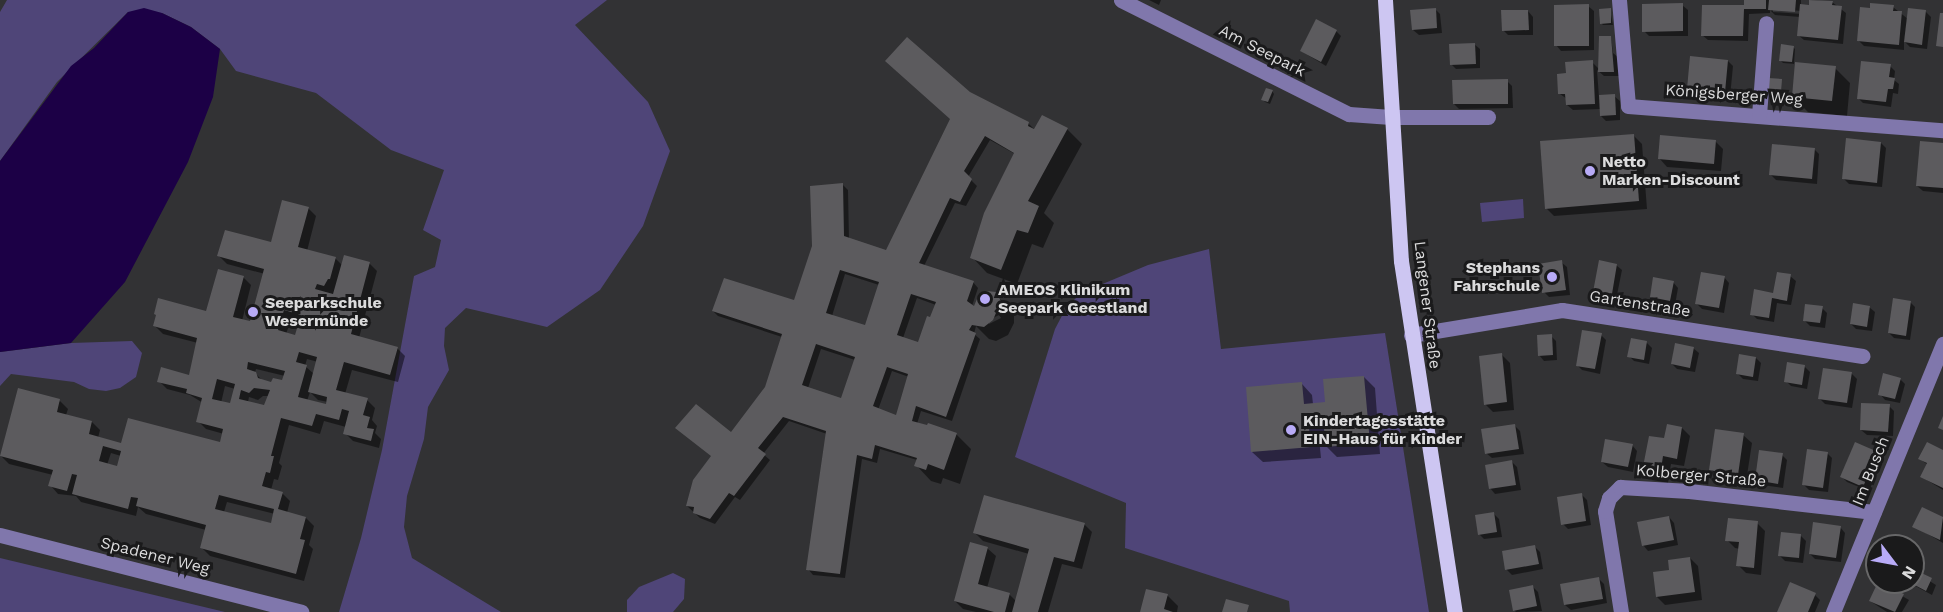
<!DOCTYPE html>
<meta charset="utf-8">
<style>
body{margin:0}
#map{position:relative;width:1943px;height:612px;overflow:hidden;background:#323234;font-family:"Work Sans",sans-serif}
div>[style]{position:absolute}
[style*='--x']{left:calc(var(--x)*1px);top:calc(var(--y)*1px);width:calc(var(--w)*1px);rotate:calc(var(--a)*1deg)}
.green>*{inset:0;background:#4f4578}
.water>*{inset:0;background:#1c0046}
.shadow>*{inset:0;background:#0007}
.building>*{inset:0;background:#5c5b5e}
.minor>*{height:15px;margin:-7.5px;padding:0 7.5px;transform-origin:7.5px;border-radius:7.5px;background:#8077ac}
.major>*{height:15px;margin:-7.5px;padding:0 7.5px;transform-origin:7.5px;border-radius:7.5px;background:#cdc6f2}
.dots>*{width:16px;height:16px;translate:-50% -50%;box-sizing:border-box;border:3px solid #1a1a1b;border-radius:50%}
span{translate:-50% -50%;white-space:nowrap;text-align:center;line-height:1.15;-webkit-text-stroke:6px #1a1a1b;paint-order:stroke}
.street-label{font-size:16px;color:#dbdbdc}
.poi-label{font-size:16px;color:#dbdbdc;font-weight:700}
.left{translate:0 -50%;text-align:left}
.right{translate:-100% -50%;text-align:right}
.north{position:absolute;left:1865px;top:534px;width:60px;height:60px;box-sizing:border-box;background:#1a1a1b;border:2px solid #676768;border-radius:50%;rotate:122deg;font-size:16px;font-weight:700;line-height:24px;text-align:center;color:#dbdbdc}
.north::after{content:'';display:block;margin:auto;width:21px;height:27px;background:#b8abf7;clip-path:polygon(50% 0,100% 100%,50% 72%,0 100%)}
</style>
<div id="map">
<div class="green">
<i style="clip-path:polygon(7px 0,607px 0,575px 25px,648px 102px,670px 151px,643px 226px,600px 290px,547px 327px,466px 308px,445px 328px,444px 346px,449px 370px,428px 407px,424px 439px,407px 496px,404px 527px,412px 558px,501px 612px,339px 612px,361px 538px,382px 450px,414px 276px,435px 267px,441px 240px,423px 230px,444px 170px,391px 150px,316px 93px,236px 71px,220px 49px,191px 27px,162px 13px,128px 12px,57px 82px,0 161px,0 12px)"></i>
<i style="clip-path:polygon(1523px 199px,1524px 218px,1482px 222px,1480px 203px)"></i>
<i style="clip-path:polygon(1209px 249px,1221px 349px,1385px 333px,1429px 612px,1290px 612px,1289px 601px,1125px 548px,1126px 503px,1015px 457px,1055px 329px,1066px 308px,1081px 293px,1148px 265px)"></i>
<i style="clip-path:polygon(132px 341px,142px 353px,136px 377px,120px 388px,106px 391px,89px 389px,74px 382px,11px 374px,0 386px,0 352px,71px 343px)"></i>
<i style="clip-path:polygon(0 558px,225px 612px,0 612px)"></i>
<i style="clip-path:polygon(673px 573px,685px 579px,684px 599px,673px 612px,627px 612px,627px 600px,639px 587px)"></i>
</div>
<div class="water">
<i style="clip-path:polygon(144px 8px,162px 13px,191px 27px,220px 49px,213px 97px,188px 162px,125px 282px,71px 343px,0 352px,0 161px,71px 66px,94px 48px,128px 12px)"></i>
</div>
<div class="shadow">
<i style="clip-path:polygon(1149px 0,1161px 0,1159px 5px)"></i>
<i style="clip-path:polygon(evenodd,1745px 0,1801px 0,1801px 5px,1810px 6px,1810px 0,1832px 2px,1846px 13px,1843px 44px,1804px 40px,1798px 35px,1800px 17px,1775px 15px,1770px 10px,1770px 13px,1749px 14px,1748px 41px,1708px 40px,1702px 35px,1746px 7px,1745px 0,1773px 9px,1802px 11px,1802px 14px,1773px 12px,1773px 9px)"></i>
<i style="clip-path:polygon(1682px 5px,1688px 10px,1688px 36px,1649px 36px,1644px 31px)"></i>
<i style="clip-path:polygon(1588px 6px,1594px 11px,1594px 50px,1561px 51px,1556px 45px)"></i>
<i style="clip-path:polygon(1893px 7px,1908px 19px,1926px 12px,1931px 17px,1927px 49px,1910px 47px,1904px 41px,1904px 50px,1864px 46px,1858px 40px)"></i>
<i style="clip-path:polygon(1435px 9px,1440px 14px,1442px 33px,1419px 35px,1413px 30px)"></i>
<i style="clip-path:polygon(1610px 10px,1613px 25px,1603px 25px,1601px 23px)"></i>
<i style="clip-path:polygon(1528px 11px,1533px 17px,1533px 35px,1508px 35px,1503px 30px)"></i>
<i style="clip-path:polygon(1336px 31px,1341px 36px,1326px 66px,1301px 51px)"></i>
<i style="clip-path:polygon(1611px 37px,1613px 53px,1619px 58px,1619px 76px,1604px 76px,1597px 70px,1599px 97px,1614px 96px,1620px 101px,1620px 120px,1606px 121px,1601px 116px,1601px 109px,1573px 110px,1567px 105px,1567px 99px,1560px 94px,1567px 75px,1592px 62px,1599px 69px)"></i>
<i style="clip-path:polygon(1474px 44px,1480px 49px,1480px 68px,1456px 69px,1451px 64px)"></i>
<i style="clip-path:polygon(1793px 47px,1795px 49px,1794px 64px,1835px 68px,1850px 83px,1847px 116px,1808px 112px,1793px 97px,1796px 64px,1783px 63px,1781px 61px)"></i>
<i style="clip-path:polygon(1728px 61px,1733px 66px,1730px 97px,1693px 93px,1688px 88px)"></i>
<i style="clip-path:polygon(1890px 66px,1895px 71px,1894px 80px,1899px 84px,1898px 94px,1893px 93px,1891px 107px,1863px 103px,1858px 98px)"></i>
<i style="clip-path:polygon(1781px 80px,1782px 97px,1771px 96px,1769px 94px)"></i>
<i style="clip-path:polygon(1507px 81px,1512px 86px,1513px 108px,1459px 109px,1454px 104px)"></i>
<i style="clip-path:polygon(1272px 91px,1274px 94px,1270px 104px,1265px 102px,1263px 99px)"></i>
<i style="clip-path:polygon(evenodd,969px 93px,1028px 123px,1035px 130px,1067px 129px,1082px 144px,1044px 213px,1054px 223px,1043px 248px,1032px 244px,1017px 284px,987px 273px,972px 257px,1015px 154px,990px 140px,968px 177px,977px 186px,966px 206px,955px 203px,924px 266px,973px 282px,978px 288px,972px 306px,975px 309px,998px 297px,1014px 312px,1014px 323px,1008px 335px,996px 341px,989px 339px,976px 326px,974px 334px,980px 339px,952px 421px,921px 411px,917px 424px,956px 434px,971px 449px,960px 484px,943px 478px,941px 484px,931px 481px,916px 465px,917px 460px,880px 449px,877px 463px,862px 459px,845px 578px,813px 575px,808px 569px,827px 434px,789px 421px,763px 454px,770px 460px,740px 500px,735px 497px,715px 524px,700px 518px,687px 506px,732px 434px,766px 388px,782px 337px,718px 316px,713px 311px,795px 302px,843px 185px,848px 190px,849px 239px,887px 251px,969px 93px,845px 274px,879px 285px,866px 327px,832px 316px,845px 274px,969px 93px,917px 298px,936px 305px,919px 344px,903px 338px,917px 298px,969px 93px,999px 315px,1001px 318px,989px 324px,989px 320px,999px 315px,969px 93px,821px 349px,855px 360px,842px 400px,808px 388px,821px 349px,969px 93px,892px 371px,909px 377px,897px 417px,878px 410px,892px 371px)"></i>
<i style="clip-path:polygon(1634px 136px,1642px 144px,1647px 209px,1554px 216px,1546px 208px)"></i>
<i style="clip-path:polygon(1715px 141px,1723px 149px,1721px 171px,1667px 167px,1659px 158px)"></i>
<i style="clip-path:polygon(1881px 143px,1886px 148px,1882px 187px,1849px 184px,1844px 179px)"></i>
<i style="clip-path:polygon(1943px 145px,1943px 193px,1923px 191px,1917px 186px)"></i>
<i style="clip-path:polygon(1814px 149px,1819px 154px,1817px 184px,1776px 180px,1771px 175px)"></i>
<i style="clip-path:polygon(evenodd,308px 208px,316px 216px,307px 251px,335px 258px,343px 266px,369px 263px,377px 271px,359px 338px,397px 348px,405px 356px,398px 382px,352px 370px,345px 394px,367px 400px,375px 408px,372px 420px,377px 426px,375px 433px,381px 439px,379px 448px,353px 441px,345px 433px,346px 427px,324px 421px,320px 434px,289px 425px,279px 463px,282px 466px,278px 480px,274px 479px,271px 490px,282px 493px,290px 501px,287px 513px,306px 518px,314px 526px,309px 545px,313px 549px,304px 581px,210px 556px,202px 548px,206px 530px,146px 514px,138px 507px,136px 516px,81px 502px,76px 496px,58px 494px,50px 485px,53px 475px,9px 464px,1px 456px,60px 401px,68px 409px,66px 415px,92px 422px,100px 430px,98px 438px,122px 445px,221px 444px,224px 434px,206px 429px,198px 421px,203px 403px,190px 395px,167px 389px,159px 381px,190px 376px,198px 343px,163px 334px,155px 326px,207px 313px,243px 277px,251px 285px,242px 321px,251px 323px,265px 274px,227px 264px,219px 256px,272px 244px,308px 208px,292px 317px,302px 320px,296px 337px,286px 334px,292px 317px,308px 208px,307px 359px,318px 362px,314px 374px,305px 366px,307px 359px,308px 208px,256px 369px,285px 376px,284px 382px,272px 384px,263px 381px,255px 373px,256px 369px,308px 208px,225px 386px,235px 389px,231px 405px,221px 403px,225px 386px,308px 208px,310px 392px,318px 400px,328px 402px,327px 406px,307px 401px,310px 392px,308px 208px,263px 396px,269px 396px,265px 407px,248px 402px,249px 397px,258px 400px,263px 396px,308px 208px,111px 453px,121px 456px,118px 468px,107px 465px,111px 453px,308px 208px,227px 502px,275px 514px,272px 525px,224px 512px,227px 502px)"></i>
<i style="clip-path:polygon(1561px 262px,1567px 267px,1570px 295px,1549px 297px,1544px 292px)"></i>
<i style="clip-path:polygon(1616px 265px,1622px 270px,1615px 305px,1604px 303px,1595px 292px)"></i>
<i style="clip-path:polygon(1790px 276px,1796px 281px,1791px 305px,1777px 303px,1774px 322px,1757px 319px,1752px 314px)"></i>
<i style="clip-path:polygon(1724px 277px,1729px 283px,1724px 313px,1702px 309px,1697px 304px)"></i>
<i style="clip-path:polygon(1673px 282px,1678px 288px,1675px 305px,1657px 302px,1651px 297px)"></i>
<i style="clip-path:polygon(1910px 302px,1915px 307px,1910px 340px,1894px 338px,1889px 333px)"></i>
<i style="clip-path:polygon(1869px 307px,1875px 312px,1872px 331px,1856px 329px,1851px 324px)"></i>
<i style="clip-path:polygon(1822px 308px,1827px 313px,1825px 328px,1810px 326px,1804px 320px)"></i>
<i style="clip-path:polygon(1601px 335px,1606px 340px,1600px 374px,1582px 370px,1577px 365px)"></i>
<i style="clip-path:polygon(1551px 336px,1556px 341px,1557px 360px,1544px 361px,1539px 355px)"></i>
<i style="clip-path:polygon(1647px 343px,1652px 348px,1649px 364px,1634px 361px,1629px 356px)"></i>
<i style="clip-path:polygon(1693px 348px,1699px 353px,1695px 372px,1677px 369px,1672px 364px)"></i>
<i style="clip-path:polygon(1502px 355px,1510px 363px,1514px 410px,1493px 412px,1485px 404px)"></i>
<i style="clip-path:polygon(1756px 358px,1761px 363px,1758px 381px,1743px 379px,1737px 373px)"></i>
<i style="clip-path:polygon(1805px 367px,1810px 372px,1807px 389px,1791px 386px,1786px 381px)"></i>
<i style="clip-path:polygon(1851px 373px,1857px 379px,1852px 408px,1825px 404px,1820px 399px)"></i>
<i style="clip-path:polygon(1364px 377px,1375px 388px,1380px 454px,1337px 457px,1327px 447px,1326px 438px,1319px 438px,1321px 458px,1263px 462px,1252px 452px,1302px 384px,1312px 395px,1313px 404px,1326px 403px)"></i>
<i style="clip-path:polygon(1900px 379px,1905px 384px,1900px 403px,1885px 400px,1880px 394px)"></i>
<i style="clip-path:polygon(1889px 406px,1894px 411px,1893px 436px,1867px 435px,1861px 430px)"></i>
<i style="clip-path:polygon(1515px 426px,1520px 431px,1524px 454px,1492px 458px,1486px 453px)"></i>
<i style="clip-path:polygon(1682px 428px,1690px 436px,1684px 466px,1671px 464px,1668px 483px,1652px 480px,1644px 472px,1666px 440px)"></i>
<i style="clip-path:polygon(1743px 435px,1752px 443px,1746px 482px,1719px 478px,1711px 470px)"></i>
<i style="clip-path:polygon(1632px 445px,1637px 451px,1633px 472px,1608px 467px,1602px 462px)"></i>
<i style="clip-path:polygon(1943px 452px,1943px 490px,1922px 477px,1928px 465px,1920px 459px)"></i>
<i style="clip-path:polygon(1827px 453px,1832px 458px,1828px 492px,1809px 490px,1804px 485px)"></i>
<i style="clip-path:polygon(1878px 453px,1883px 458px,1869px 491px,1847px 482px,1842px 477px)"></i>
<i style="clip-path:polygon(1782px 455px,1787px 460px,1783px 488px,1762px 485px,1756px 480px)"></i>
<i style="clip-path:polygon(1512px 462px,1517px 467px,1521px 490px,1495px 494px,1490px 488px)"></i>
<i style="clip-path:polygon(1581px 494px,1587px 500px,1591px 525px,1568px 529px,1563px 524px)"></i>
<i style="clip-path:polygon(1922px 509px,1943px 519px,1943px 543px,1914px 526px)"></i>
<i style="clip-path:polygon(1494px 514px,1499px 519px,1502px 537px,1484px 539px,1479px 534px)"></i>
<i style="clip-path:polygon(1669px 517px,1674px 523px,1678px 545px,1648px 551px,1643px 545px)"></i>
<i style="clip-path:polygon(1757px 523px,1765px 531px,1761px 575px,1746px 573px,1738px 565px,1740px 549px,1735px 548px,1727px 540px)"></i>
<i style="clip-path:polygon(1084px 524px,1092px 532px,1082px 569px,1062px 564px,1048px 612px,976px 612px,963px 609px,955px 601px,987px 548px,996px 556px,987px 588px,1009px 594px,1016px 601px,1029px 554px,983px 541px,975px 533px)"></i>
<i style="clip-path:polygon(1840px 527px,1845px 533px,1841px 562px,1815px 559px,1810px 554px)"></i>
<i style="clip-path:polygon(1801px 536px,1806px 541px,1803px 563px,1785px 561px,1779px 555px)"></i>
<i style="clip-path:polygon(1535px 547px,1540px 552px,1543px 569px,1512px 575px,1507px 570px,1504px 553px)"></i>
<i style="clip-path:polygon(1913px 555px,1920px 561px,1915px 572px,1936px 585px,1932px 595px,1908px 582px,1913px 582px)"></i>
<i style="clip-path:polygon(1690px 558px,1698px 566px,1702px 600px,1665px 605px,1657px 597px,1670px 571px)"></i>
<i style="clip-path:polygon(1599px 579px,1604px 584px,1607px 603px,1571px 610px,1565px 605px)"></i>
<i style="clip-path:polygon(1880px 583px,1909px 600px,1902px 612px,1887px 612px,1870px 601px)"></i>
<i style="clip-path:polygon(1533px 587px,1538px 592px,1542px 611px,1516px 612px,1514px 610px)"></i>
<i style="clip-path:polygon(1147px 590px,1168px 596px,1178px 606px,1177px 612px,1142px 612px)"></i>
<i style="clip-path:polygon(1815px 595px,1820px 600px,1815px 612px,1779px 612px)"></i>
</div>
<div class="building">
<i style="clip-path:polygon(1744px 0,1766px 0,1766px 9px,1744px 9px,1743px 36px,1701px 36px,1702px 5px,1744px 5px)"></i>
<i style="clip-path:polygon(1769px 0,1796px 0,1795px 12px,1768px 10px)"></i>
<i style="clip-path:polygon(1809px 0,1833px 1px,1832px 5px,1842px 6px,1838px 40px,1797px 36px,1800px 4px,1809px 5px)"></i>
<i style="clip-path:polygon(1683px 3px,1683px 31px,1642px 32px,1642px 4px)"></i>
<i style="clip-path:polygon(1870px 3px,1894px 5px,1893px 11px,1902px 11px,1899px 45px,1857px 41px,1860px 7px,1870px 8px)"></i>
<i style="clip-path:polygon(1589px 4px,1589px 46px,1554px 46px,1554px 5px)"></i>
<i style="clip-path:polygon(1436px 8px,1437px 28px,1412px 30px,1410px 10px)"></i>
<i style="clip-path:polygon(1611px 8px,1611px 23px,1600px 24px,1599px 9px)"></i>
<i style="clip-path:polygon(1908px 8px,1926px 10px,1922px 45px,1904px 42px)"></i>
<i style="clip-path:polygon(1501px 10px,1528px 10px,1529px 30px,1502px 31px)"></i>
<i style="clip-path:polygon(1940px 13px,1943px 13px,1943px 47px,1936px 46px)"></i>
<i style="clip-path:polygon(1316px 19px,1337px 30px,1321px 62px,1300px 51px)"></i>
<i style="clip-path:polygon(1599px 36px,1611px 36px,1614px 72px,1598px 72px)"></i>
<i style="clip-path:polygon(evenodd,907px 37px,970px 92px,1029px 122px,1028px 126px,1034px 129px,1042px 115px,1068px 128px,1028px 201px,1039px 206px,1028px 233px,1017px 230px,1001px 270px,970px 258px,984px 213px,1014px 153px,985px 136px,964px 171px,972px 179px,960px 202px,950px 198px,919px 263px,974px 281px,967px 301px,974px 306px,977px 299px,987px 291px,996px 292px,1001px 301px,993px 320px,984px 327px,972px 325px,969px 330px,976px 333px,946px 417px,916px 406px,912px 421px,927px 425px,928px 423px,957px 433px,944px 470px,928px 464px,926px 470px,914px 466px,917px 458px,875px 445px,872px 459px,857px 455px,840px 574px,806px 570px,826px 431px,783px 417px,758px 448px,766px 454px,734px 496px,729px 493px,710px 519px,693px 513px,694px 507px,686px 506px,693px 480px,711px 456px,675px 428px,696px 404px,731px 432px,765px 387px,782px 334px,712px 311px,724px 278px,794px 300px,812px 246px,810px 186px,843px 183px,844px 236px,886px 250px,950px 119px,885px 61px,907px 37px,840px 270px,879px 282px,865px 325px,826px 313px,840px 270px,907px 37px,911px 294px,936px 302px,930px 317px,927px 316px,918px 342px,897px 335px,911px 294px,907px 37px,816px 344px,855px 357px,841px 398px,802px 385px,816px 344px,907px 37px,887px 367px,908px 374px,896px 415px,873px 406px,887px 367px)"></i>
<i style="clip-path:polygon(1475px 43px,1476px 64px,1450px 65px,1449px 44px)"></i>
<i style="clip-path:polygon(1781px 44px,1794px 46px,1792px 62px,1779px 61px)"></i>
<i style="clip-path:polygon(1690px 56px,1728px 60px,1725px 92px,1687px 89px)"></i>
<i style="clip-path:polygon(1593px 60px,1595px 104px,1566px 105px,1565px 94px,1558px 94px,1557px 74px,1566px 73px,1565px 62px)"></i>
<i style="clip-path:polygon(1861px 61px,1891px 64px,1889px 77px,1895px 78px,1893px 89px,1888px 89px,1886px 102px,1857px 99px)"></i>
<i style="clip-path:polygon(1795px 62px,1836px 66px,1832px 101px,1792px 97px)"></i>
<i style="clip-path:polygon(1768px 78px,1782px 79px,1781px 95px,1767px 94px)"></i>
<i style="clip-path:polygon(1508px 79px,1508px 104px,1453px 104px,1452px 80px)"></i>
<i style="clip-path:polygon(1266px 88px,1273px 90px,1268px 102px,1261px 100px)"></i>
<i style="clip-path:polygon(1615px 94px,1616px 115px,1600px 116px,1599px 95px)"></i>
<i style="clip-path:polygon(1634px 134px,1639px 201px,1545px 209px,1540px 141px)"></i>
<i style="clip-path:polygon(1660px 135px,1716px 140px,1714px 164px,1658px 159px)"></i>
<i style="clip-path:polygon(1846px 138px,1881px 142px,1877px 183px,1842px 179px)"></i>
<i style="clip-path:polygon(1920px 141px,1943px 143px,1943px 188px,1916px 186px)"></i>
<i style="clip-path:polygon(1772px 144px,1815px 148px,1812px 179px,1769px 175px)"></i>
<i style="clip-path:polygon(evenodd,282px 200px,309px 207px,298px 247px,336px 257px,330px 279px,328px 279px,324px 286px,317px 284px,315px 289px,333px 294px,344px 255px,370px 262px,351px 334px,398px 347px,390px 375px,344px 362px,336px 390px,368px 398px,363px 415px,370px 417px,367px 428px,374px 429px,371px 441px,343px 434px,349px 411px,342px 409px,339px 420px,316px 414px,312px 426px,281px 418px,271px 456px,274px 456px,270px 473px,266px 472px,262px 486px,283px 492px,278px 509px,306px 517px,300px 539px,305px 540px,296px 574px,200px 548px,206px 525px,136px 506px,138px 498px,131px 497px,128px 509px,72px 494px,77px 475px,72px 474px,67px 491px,48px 486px,53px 470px,0 456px,18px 388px,60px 399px,57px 412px,92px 421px,89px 434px,121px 443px,128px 418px,220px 442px,223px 429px,196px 422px,202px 398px,186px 393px,187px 389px,157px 382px,161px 367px,189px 375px,197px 338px,153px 326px,156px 315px,154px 314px,158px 298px,206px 311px,218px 269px,244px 276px,233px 317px,250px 321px,264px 269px,217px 256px,225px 230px,271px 242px,282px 200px,284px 310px,301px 315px,295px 335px,278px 330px,284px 310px,282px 200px,299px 352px,317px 357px,308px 392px,327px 397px,326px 404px,298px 397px,307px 365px,296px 362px,299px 352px,282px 200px,248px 362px,285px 371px,282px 380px,273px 378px,271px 382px,258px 378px,256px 372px,247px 369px,248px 362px,282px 200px,217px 379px,235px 384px,230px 403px,212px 399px,217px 379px,282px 200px,254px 388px,270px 390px,264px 405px,239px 399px,241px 390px,249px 393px,254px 388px,282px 200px,103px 446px,121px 451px,117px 466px,99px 461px,103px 446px,282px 200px,219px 495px,274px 509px,271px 523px,215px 509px,219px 495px)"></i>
<i style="clip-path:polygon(1562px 260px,1566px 290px,1542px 293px,1538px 264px)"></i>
<i style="clip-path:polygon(1599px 260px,1617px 264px,1611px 300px,1597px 298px,1598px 293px,1593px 292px)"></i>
<i style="clip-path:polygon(1701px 272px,1725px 276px,1719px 308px,1695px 304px)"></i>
<i style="clip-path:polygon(1777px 272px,1791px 274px,1787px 301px,1772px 298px,1769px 318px,1750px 315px,1754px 289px,1773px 293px)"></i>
<i style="clip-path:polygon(1653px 277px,1674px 281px,1670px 301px,1650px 297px)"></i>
<i style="clip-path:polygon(1893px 298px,1911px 301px,1906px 336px,1888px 333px)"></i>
<i style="clip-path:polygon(1853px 303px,1870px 306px,1867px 327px,1850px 324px)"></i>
<i style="clip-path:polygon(1805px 304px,1823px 306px,1820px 323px,1803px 321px)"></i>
<i style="clip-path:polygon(1582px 330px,1602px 333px,1595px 369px,1576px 366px)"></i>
<i style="clip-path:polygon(1552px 334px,1553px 355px,1538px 356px,1537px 335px)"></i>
<i style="clip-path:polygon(1631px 338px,1647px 341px,1644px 360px,1627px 357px)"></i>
<i style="clip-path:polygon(1675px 343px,1694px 347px,1690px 368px,1671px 364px)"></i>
<i style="clip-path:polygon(1502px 353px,1507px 402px,1484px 405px,1479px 356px)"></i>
<i style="clip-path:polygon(1739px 354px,1756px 357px,1753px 377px,1736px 374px)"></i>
<i style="clip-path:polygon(1787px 362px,1805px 365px,1802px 385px,1784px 382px)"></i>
<i style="clip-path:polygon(1823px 368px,1852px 372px,1847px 403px,1818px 399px)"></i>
<i style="clip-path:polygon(1883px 373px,1901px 378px,1895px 399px,1878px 395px)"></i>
<i style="clip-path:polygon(1364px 376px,1370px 443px,1325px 447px,1324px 427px,1309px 428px,1311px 447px,1251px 452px,1246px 387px,1302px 382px,1304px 404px,1325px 402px,1323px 379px)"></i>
<i style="clip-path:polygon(1861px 403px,1890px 404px,1888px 432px,1860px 430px)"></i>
<i style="clip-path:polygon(1943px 416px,1943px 430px,1938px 428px)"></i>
<i style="clip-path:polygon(1515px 424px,1519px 449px,1485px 454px,1481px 429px)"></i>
<i style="clip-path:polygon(1667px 424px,1682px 427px,1677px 459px,1663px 456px,1660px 476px,1642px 472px,1649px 436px,1664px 438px)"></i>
<i style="clip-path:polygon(1715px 429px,1744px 433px,1738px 475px,1709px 470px)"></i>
<i style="clip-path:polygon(1605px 439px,1633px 444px,1628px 467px,1601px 462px)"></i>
<i style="clip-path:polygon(1855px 442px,1878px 452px,1863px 487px,1840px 477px)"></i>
<i style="clip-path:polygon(1927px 442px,1943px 450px,1943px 488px,1920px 477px,1927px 463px,1918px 459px)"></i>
<i style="clip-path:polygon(1807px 449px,1828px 452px,1823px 488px,1802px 485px)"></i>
<i style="clip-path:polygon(1759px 450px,1783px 453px,1778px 484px,1755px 480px)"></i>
<i style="clip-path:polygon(1512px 460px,1516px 485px,1489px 489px,1485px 465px)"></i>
<i style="clip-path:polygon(1582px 493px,1586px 521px,1561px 525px,1557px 497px)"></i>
<i style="clip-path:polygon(984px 495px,1085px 523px,1074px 562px,1054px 557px,1038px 612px,1012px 612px,1029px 549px,973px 533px)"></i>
<i style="clip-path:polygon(1922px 507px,1943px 517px,1940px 540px,1912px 527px)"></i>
<i style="clip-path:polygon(1494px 512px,1497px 532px,1478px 535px,1475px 515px)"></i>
<i style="clip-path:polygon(1669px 516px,1674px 540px,1642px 546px,1637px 522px)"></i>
<i style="clip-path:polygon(1728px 518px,1758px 521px,1754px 568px,1736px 566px,1739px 542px,1725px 541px)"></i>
<i style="clip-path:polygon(1813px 522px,1841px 526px,1836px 558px,1809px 554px)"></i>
<i style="clip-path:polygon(1781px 532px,1801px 534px,1799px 558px,1778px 556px)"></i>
<i style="clip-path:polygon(970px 542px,988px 547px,978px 584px,1010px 593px,1005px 612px,994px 612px,954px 601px)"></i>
<i style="clip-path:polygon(1535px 545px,1539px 564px,1505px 570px,1502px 551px)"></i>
<i style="clip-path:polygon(1690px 557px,1695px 592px,1656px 597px,1653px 572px,1669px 570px,1668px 560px)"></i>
<i style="clip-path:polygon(1913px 569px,1932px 578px,1926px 591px,1909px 582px,1913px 582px)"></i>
<i style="clip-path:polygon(1599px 577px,1603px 599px,1564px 605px,1560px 584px)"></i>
<i style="clip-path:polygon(1790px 582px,1816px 593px,1808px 612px,1777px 612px)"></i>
<i style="clip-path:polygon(1878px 582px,1904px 594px,1895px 612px,1869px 601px)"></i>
<i style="clip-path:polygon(1533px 585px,1537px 606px,1513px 611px,1509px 590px)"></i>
<i style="clip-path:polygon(1146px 589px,1168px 594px,1164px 609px,1173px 612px,1140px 612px)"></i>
<i style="clip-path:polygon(1226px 599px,1249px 605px,1247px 612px,1222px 612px)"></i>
</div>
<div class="minor">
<i style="--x:1121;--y:0;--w:255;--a:26.6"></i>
<i style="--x:1349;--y:114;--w:42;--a:4.1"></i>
<i style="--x:1391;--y:117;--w:97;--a:0"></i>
<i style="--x:1619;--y:0;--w:106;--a:85.1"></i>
<i style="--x:1628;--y:106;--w:316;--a:4.4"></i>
<i style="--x:1759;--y:115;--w:92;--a:-85.6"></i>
<i style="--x:1411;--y:335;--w:153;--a:-9.4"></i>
<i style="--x:1562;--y:310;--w:304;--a:8.7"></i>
<i style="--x:0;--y:535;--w:311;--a:14.3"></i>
<i style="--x:1621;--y:612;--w:102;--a:-99"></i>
<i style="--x:1605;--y:511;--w:14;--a:-73"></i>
<i style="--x:1609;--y:498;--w:16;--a:-45"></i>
<i style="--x:1620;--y:487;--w:69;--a:3.3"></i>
<i style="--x:1689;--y:491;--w:186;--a:6.5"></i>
<i style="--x:1833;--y:612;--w:290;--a:-67.7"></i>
</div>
<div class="major">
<i style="--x:1385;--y:0;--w:261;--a:86.5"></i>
<i style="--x:1401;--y:261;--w:355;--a:81.3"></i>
</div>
<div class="dots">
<i style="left:1590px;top:171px;background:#b8abf7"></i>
<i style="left:1552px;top:277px;background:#b8abf7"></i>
<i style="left:985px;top:299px;background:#b8abf7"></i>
<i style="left:253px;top:312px;background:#b8abf7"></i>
<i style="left:1291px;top:430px;background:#b8abf7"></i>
</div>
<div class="street-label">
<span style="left:1262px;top:51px;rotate:27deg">Am Seepark</span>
<span style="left:1734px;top:95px;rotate:4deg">Königsberger Weg</span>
<span style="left:1640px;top:304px;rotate:9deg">Gartenstraße</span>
<span style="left:1427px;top:305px;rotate:83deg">Langener Straße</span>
<span style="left:1871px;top:471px;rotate:-68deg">Im Busch</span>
<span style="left:1701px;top:476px;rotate:5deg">Kolberger Straße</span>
<span style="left:155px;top:556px;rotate:14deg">Spadener Weg</span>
</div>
<div class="poi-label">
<span class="left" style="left:1602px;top:171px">Netto<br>Marken-Discount</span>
<span class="right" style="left:1540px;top:277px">Stephans<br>Fahrschule</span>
<span class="left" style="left:998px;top:299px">AMEOS Klinikum<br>Seepark Geestland</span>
<span class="left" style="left:265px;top:312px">Seeparkschule<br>Wesermünde</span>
<span class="left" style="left:1303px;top:430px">Kindertagesstätte<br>EIN-Haus für Kinder</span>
</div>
<div class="north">N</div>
</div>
